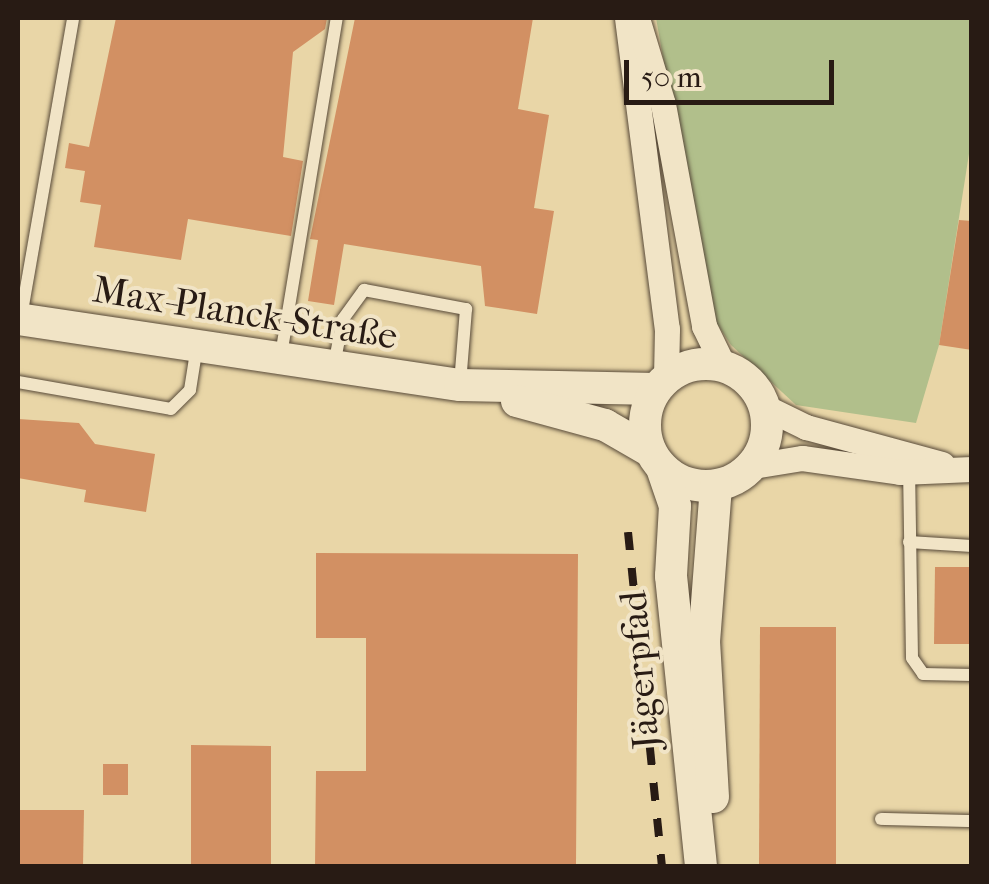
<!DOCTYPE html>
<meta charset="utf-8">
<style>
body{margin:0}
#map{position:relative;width:989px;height:884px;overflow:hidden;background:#e9d6a7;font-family:"IM FELL French Canon",serif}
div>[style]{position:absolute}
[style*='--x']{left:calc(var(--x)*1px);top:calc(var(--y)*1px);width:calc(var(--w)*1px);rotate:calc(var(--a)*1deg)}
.green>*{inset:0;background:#b1bf8b}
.building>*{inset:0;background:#d29063}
.roads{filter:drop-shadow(0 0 2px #584a39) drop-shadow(0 0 2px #584a39)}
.service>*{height:12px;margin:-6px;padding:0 6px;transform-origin:6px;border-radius:6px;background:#f1e4c6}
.minor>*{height:25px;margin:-12.5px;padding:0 12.5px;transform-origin:12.5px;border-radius:12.5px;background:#f1e4c6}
.secondary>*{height:32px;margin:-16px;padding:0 16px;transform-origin:16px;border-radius:16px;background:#f1e4c6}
.secondary>.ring{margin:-16px;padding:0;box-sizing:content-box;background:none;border:32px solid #f1e4c6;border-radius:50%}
.rail>*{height:8px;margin-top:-4px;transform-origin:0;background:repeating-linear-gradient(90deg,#281b14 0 18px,transparent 0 36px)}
span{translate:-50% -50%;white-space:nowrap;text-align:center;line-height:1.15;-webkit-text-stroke:8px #f1e4c6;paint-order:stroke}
.street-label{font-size:38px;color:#281b14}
.frame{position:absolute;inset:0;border:20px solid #281b14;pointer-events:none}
.scale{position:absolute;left:624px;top:60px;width:210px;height:45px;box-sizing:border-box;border:5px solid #281b14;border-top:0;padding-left:12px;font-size:30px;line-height:35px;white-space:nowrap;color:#281b14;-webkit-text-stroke:8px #f1e4c6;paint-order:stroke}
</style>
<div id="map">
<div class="green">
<i style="clip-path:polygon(656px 18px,971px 18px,971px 141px,939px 345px,916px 423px,796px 405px,731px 345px,708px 310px)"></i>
</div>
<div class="building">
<i style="clip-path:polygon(116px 18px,327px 18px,325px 29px,293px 52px,283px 157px,303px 161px,291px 236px,188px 219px,181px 260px,94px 247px,101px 205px,80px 202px,85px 171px,65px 168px,69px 143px,89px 147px)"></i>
<i style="clip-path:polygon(355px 18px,533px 18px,518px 109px,549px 115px,534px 208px,554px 211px,537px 314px,485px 306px,481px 266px,344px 244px,334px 305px,308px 301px,318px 240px,310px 239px)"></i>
<i style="clip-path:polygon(959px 220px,972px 221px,972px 350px,939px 345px)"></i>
<i style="clip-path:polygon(18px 419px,79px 423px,95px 444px,155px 454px,146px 512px,84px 502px,86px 490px,18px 478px)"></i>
<i style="clip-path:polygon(316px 553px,578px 554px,576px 866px,315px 866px,316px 771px,366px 771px,366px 638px,316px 638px)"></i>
<i style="clip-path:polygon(935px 567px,972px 567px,972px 644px,934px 644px)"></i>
<i style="clip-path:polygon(760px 627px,836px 627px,836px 866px,759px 866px)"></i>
<i style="clip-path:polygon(191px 745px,271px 746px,271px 866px,191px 866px)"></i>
<i style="clip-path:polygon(103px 764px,128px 764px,128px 795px,103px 795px)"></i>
<i style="clip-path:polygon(18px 810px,84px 810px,83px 866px,18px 866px)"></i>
</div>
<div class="roads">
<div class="service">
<i style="--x:21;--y:317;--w:303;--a:-80.1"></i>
<i style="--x:281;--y:355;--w:342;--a:-80.6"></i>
<i style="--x:334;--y:365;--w:47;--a:-78.9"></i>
<i style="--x:343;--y:319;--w:36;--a:-54"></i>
<i style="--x:364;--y:290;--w:104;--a:10.6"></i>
<i style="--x:466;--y:309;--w:74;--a:94.6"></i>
<i style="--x:18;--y:382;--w:155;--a:10"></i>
<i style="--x:171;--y:409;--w:27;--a:-45"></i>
<i style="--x:190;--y:390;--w:45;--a:-81"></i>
<i style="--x:909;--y:467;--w:191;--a:89.1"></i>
<i style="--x:912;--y:658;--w:19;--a:55"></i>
<i style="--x:923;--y:674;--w:49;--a:1.2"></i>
<i style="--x:909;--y:542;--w:63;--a:3.6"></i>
<i style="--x:881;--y:819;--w:91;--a:1.3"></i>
</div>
<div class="minor">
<i style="--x:627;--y:18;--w:314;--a:82.7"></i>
<i style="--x:667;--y:329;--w:49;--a:91.2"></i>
<i style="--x:637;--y:18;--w:90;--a:73.2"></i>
<i style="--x:663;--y:104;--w:226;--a:79.5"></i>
<i style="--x:704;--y:326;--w:43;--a:64"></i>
<i style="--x:765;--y:407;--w:46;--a:26"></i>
<i style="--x:806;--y:427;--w:141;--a:15.2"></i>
<i style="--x:753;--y:466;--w:50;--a:-9.3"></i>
<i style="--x:802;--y:458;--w:99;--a:8.1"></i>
<i style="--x:900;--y:472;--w:72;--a:-2.4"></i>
</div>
<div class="secondary">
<i style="--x:18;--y:319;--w:447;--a:8.5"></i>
<i style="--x:460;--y:385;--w:196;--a:1.2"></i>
<i class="ring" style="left:645px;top:364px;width:90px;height:90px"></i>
<i style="--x:517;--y:401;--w:91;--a:15.3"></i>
<i style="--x:605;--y:425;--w:52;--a:30"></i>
<i style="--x:662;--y:468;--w:40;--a:71.1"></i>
<i style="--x:675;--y:506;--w:70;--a:93.3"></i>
<i style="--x:671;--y:576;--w:292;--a:84.1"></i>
<i style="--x:713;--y:797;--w:155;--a:-93.3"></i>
<i style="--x:704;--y:642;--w:156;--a:-85.6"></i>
</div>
</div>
<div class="rail">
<i style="--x:628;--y:532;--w:336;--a:84.2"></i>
</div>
<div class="street-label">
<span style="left:245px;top:313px;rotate:9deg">Max-Planck-Straße</span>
<span style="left:640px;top:670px;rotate:-95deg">Jägerpfad</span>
</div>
<div class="frame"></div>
<div class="scale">50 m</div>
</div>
